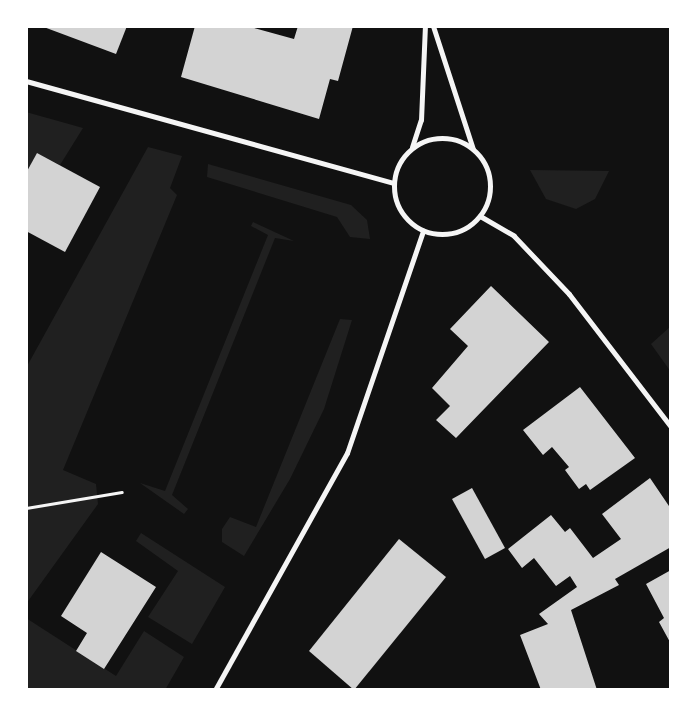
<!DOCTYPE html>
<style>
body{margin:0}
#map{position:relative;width:697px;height:716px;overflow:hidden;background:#111;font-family:"PT Sans Narrow",sans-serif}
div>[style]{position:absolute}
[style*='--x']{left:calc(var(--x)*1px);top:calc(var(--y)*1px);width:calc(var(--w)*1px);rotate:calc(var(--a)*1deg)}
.green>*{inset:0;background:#202020}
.building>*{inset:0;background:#d3d3d3}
.path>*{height:3px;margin:-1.5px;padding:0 1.5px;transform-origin:1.5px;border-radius:1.5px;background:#f5f5f5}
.minor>*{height:5px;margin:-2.5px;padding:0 2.5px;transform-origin:2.5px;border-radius:2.5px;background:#f5f5f5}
.minor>.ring{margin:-2.5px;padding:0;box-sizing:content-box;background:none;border:5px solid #f5f5f5;border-radius:50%}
span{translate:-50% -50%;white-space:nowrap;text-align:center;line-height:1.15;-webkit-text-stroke:4px #fff;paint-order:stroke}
.frame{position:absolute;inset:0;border:28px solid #fff;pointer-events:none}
</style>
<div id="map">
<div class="green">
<i style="clip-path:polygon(26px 112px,83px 128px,60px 165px,37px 153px,26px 173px)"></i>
<i style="clip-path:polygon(148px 147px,182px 156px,170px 188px,177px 195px,63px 470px,96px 484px,98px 504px,26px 604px,26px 368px)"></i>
<i style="clip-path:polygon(208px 164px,351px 205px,367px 220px,370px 239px,350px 237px,337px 217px,207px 177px)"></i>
<i style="clip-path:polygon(530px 170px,609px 171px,595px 199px,576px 209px,546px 199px)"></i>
<i style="clip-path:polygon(253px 222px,294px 241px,275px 238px,172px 495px,188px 509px,184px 514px,140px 483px,165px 491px,268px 235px,251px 226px)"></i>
<i style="clip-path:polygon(340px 319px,352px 320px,324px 409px,290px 479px,244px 556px,222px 542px,222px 529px,230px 517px,256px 527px)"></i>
<i style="clip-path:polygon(671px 326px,671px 372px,651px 344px)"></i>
<i style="clip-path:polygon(141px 533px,225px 587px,192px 644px,148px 617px,178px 571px,136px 541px)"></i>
<i style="clip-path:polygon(26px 618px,116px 676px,144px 631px,184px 657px,165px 690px,26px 690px)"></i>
</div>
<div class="building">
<i style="clip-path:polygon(41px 26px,127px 26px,116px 54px)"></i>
<i style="clip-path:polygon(195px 26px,247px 26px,294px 39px,298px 26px,353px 26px,338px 81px,330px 79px,319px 119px,181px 77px)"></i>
<i style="clip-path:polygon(37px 153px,100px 187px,65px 252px,26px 231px,26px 173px)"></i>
<i style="clip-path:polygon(491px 286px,549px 342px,456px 438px,436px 420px,450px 406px,432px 388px,468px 346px,450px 329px)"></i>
<i style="clip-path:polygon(580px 387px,635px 458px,590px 490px,586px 484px,579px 489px,565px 470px,569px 467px,552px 447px,543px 455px,523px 430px)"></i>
<i style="clip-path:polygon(650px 478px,671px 509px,671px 547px,615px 579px,619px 585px,571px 610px,597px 690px,541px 690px,520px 635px,548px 624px,539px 614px,577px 587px,570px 576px,556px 586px,534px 558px,522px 568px,508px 549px,551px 515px,565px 532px,570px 528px,593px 558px,621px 539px,602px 514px)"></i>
<i style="clip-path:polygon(472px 488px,505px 548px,485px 559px,452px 499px)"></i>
<i style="clip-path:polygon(399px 539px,446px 577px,354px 690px,309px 651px)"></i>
<i style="clip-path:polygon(101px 552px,156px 587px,104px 669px,76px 651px,87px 633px,61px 616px)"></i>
<i style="clip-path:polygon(671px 570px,671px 644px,659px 622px,664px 618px,646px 584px)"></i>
</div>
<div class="path">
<i style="--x:26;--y:508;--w:97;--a:-9.5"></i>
</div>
<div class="minor">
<i style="--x:433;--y:26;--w:129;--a:72"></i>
<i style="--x:26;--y:81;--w:381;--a:15.5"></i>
<i class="ring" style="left:394px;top:138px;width:91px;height:91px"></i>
<i style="--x:412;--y:147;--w:28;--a:-72"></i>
<i style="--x:421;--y:120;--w:94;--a:-87.6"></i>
<i style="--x:480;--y:216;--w:39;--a:30"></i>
<i style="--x:514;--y:236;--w:80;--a:46.5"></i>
<i style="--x:569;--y:294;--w:168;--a:52.5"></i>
<i style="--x:215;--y:690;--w:271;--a:-60.9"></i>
<i style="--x:347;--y:453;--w:235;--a:-71.1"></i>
</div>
<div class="frame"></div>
</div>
